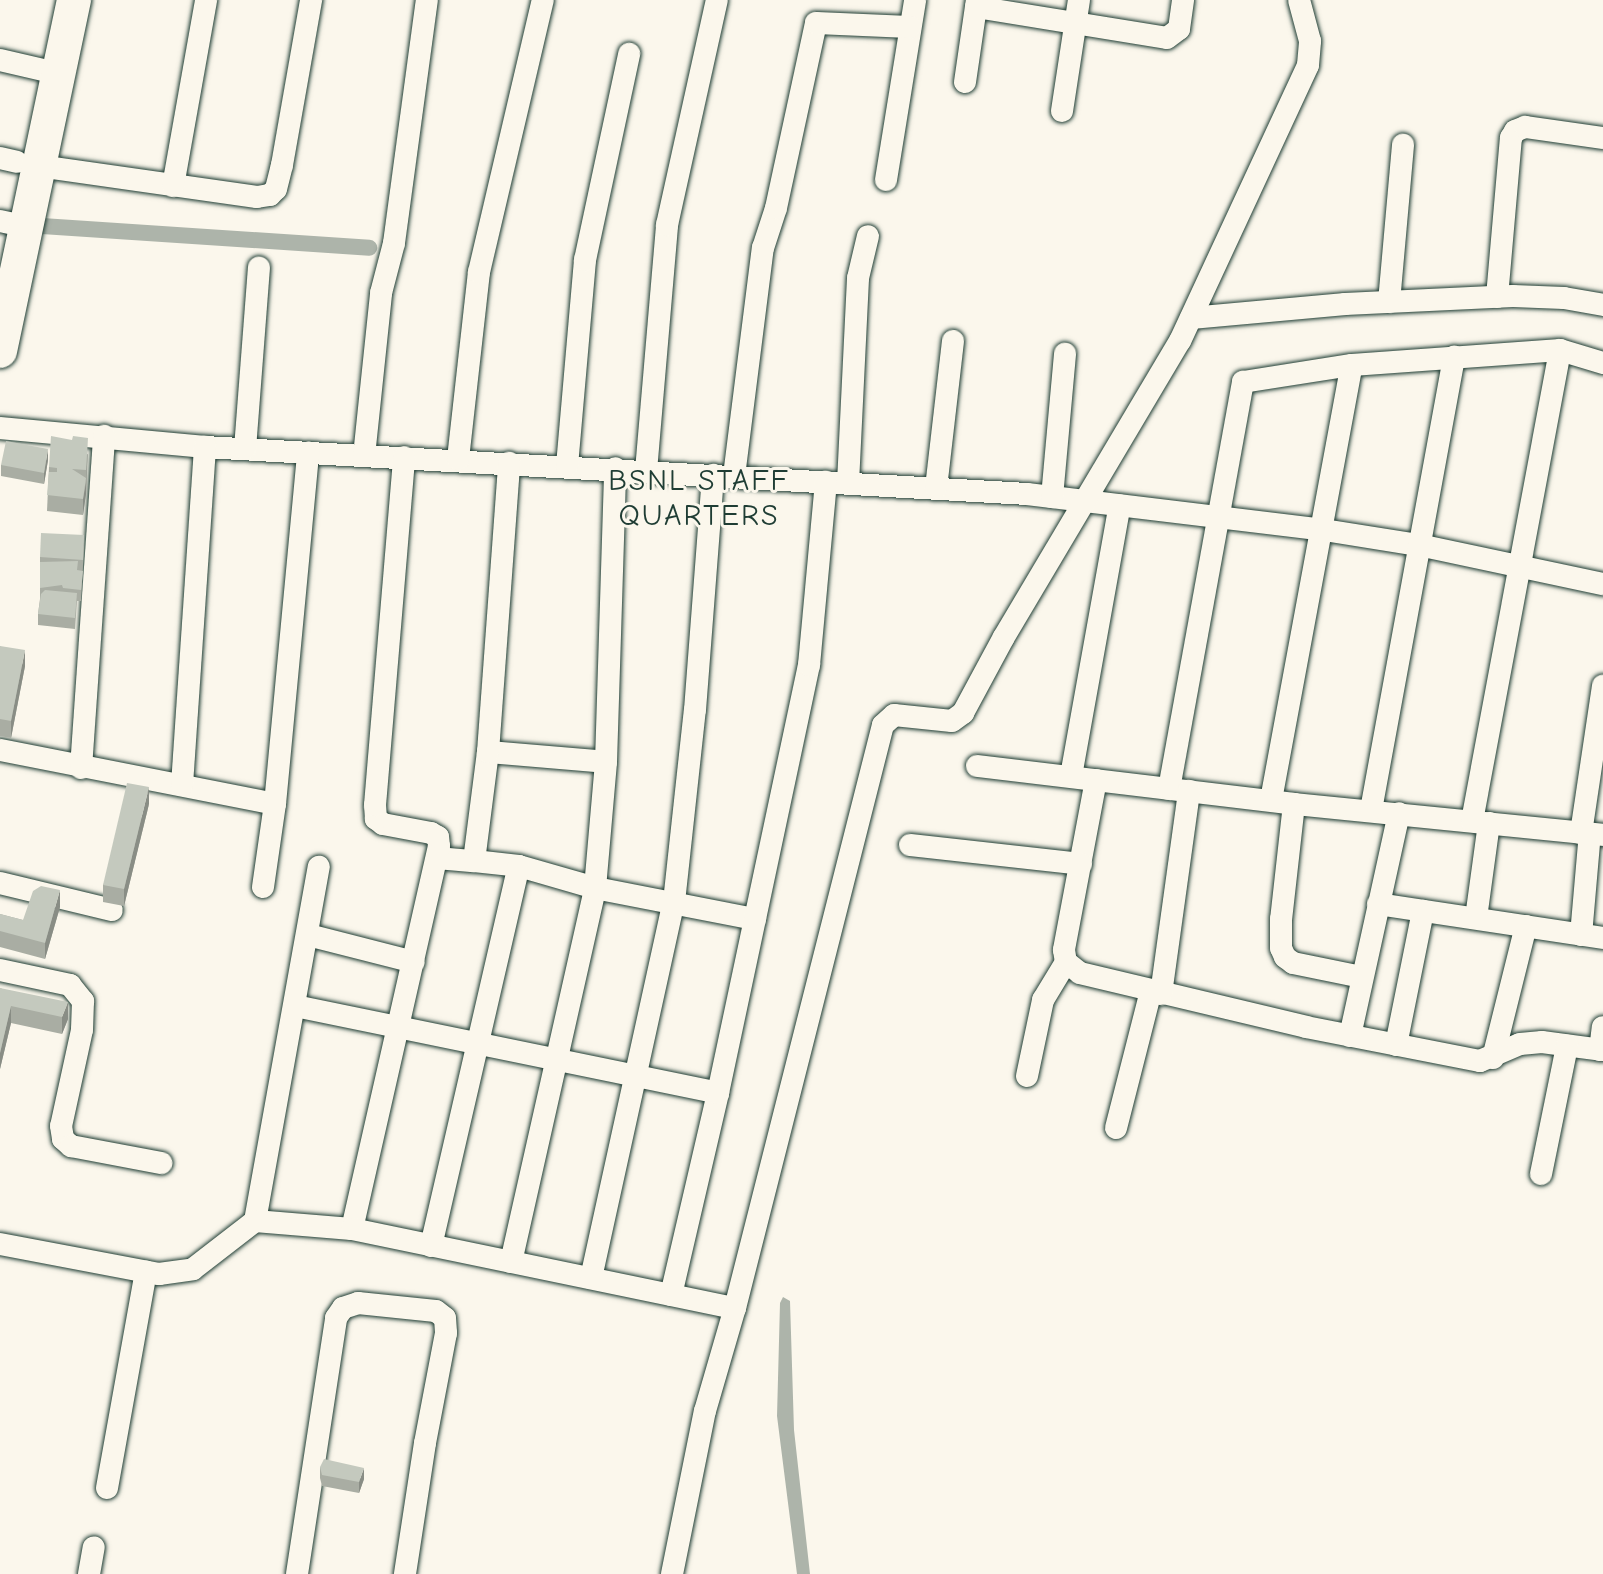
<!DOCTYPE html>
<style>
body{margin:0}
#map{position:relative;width:1603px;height:1574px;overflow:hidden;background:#fbf7ec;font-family:"Comic Neue",sans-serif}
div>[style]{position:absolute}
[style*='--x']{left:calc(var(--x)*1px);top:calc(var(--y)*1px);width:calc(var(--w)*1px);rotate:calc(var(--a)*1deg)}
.water>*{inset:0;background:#adb4aa}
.canal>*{height:16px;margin:-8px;padding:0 8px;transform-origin:8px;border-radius:8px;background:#adb4aa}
.roads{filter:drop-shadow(0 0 2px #1f3d34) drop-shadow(0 0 2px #1f3d34)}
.minor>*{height:22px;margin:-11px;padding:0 11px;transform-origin:11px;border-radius:11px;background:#fbf7ec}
.highway>*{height:34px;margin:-17px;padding:0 17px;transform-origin:17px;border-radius:17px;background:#fbf7ec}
.wall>*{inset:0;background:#a9ada3}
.shaded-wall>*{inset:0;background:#898d85}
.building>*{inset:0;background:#c4c9be}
span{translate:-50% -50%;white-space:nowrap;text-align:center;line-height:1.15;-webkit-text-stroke:6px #fbf7ec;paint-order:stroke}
.quarter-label{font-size:30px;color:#1f3d34;letter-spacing:2px}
</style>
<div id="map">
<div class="water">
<i style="clip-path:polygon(783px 1297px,790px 1301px,794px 1430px,810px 1574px,797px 1574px,777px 1416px,780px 1303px)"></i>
</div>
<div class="canal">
<i style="--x:24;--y:221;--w:19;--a:16"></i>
<i style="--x:42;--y:226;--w:328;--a:3.8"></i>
</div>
<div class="roads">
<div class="minor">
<i style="--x:976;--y:7;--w:193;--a:9.2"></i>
<i style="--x:1167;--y:38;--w:15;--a:-37"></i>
<i style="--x:1179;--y:29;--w:29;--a:-82"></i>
<i style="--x:0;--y:60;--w:62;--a:13.1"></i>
<i style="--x:965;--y:82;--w:83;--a:-81.7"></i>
<i style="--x:1062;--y:111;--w:112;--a:-81.3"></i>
<i style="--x:0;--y:158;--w:17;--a:13"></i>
<i style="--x:39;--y:166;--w:220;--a:8.1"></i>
<i style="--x:257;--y:197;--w:13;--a:-9"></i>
<i style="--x:270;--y:195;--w:8;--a:-45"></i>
<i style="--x:276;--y:189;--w:25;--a:-76"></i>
<i style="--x:282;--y:165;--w:168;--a:-80"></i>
<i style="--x:886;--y:180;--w:182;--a:-80.8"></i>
<i style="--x:173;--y:186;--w:189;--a:-79.9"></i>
<i style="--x:0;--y:221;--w:25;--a:12"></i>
<i style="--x:1497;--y:297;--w:160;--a:-85"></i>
<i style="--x:1511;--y:138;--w:8;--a:-60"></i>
<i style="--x:1515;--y:131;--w:11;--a:-22"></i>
<i style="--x:1525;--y:127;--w:79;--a:8"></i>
<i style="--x:1389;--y:302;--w:158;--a:-84.9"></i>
<i style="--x:1191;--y:318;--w:155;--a:-5.2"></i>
<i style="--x:1345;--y:304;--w:168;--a:-2.7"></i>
<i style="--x:1513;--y:296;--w:51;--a:2.2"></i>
<i style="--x:1564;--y:298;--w:40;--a:10"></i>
<i style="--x:0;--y:428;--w:206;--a:5.3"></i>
<i style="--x:205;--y:447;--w:823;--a:3.27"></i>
<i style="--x:1027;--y:494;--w:299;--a:6.9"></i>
<i style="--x:1324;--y:530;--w:96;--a:9"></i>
<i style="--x:1419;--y:545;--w:188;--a:12"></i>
<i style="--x:245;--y:449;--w:182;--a:-85.6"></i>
<i style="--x:364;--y:456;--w:164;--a:-84"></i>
<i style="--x:381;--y:293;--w:52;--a:-75.4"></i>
<i style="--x:394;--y:243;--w:245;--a:-82.3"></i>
<i style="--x:458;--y:459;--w:188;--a:-83.6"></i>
<i style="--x:479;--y:272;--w:279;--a:-76.8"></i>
<i style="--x:567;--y:466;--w:207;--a:-85"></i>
<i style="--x:585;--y:260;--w:211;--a:-77.9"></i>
<i style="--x:646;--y:471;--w:247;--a:-85.1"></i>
<i style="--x:667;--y:225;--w:230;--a:-77.5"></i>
<i style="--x:734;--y:476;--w:230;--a:-82.8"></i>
<i style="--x:763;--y:248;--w:42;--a:-72"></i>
<i style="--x:776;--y:208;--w:189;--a:-77.8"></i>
<i style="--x:816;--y:23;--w:94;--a:2.4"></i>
<i style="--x:848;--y:483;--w:205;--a:-87.2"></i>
<i style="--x:858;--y:278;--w:43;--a:-76.6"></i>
<i style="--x:936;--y:488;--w:148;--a:-83.4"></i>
<i style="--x:1052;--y:497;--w:144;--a:-84.8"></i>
<i style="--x:0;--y:750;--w:280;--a:11.1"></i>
<i style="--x:488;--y:752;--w:118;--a:4.8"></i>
<i style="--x:977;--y:766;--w:319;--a:6.8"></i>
<i style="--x:1294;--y:804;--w:311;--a:5.7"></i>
<i style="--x:81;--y:768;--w:333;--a:-86"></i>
<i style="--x:1071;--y:776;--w:275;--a:-79.8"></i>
<i style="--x:1096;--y:780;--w:173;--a:100.7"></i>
<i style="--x:1064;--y:950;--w:12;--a:81"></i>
<i style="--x:1066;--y:962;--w:18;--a:38"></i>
<i style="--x:1080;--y:973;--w:232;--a:13.4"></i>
<i style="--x:1306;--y:1027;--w:177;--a:11.1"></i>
<i style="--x:1480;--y:1061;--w:43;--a:-23"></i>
<i style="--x:1520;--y:1044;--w:22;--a:-5"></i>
<i style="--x:1542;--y:1042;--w:62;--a:7.5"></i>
<i style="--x:182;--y:785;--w:339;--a:-86.1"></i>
<i style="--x:1169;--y:789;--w:414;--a:-79.7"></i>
<i style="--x:1243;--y:382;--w:110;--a:-8.9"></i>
<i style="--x:1352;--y:365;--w:209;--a:-4.1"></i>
<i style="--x:1560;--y:350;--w:45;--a:16.8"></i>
<i style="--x:1271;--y:800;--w:442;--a:-79.5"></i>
<i style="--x:1294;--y:804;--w:116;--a:96.4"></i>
<i style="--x:1281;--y:919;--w:29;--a:90"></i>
<i style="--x:1281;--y:948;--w:10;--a:66"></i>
<i style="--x:1285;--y:957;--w:10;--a:37"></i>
<i style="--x:1293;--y:963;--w:70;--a:11.5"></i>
<i style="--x:1371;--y:810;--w:461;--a:-79.6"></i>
<i style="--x:1472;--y:821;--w:479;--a:-79.4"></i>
<i style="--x:1581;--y:833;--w:149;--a:-81.5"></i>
<i style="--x:910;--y:845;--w:172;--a:6.3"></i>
<i style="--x:437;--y:858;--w:37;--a:5"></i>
<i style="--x:474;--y:861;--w:110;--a:-82.7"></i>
<i style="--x:488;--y:752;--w:290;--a:-85.8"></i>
<i style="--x:474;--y:861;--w:45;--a:6.3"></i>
<i style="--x:519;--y:866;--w:79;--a:16.1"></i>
<i style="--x:595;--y:888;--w:163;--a:11"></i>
<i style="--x:0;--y:883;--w:115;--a:13.6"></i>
<i style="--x:263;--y:887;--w:84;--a:-81.8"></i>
<i style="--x:275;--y:804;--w:353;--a:-84.6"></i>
<i style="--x:1378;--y:904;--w:228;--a:8.6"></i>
<i style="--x:1476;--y:918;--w:96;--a:-82.2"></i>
<i style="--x:308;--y:935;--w:109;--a:14.3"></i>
<i style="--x:1581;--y:935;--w:102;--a:-85"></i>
<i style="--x:0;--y:970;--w:72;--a:12.1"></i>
<i style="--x:70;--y:985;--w:21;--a:51"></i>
<i style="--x:83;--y:1001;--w:29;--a:92"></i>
<i style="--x:82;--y:1030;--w:98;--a:102.3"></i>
<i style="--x:61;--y:1126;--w:13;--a:81"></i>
<i style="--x:63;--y:1139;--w:11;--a:41"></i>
<i style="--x:71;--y:1146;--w:92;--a:10.7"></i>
<i style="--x:1161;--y:994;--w:205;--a:-82.1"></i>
<i style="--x:295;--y:1006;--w:432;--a:11.6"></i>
<i style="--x:1350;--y:1036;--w:228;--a:-77.6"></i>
<i style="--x:1396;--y:1045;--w:137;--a:-78.6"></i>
<i style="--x:1600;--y:1050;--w:23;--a:-83"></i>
<i style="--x:1493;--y:1058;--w:136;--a:-76"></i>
<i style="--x:1027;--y:1076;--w:78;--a:-78.1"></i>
<i style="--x:1043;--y:1000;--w:44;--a:-58.8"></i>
<i style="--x:1116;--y:1128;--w:141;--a:-75.7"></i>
<i style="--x:1541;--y:1174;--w:131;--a:-78.5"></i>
<i style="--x:255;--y:1221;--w:360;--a:-79.8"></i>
<i style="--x:352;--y:1229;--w:393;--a:-77.2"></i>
<i style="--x:439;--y:846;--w:9;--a:-96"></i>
<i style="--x:438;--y:837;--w:8;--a:-150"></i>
<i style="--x:431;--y:833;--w:49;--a:-169.4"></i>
<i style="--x:383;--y:824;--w:9;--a:-144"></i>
<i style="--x:376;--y:819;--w:14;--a:-94"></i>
<i style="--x:375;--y:805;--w:349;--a:-85.2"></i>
<i style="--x:0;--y:1244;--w:162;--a:10.7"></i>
<i style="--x:159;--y:1274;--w:34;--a:-8"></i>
<i style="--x:193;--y:1269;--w:78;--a:-37.7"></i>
<i style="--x:255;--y:1221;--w:97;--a:4.7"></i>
<i style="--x:352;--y:1229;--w:391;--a:11.7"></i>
<i style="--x:431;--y:1246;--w:390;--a:-77"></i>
<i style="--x:511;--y:1262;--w:383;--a:-77.3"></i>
<i style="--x:595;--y:888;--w:126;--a:-85"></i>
<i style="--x:606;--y:762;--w:294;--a:-88.2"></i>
<i style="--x:591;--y:1278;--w:385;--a:-77.6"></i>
<i style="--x:674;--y:902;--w:193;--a:-83.8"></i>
<i style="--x:695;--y:710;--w:236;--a:-85.6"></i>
<i style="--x:671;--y:1295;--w:207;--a:-76.9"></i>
<i style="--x:718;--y:1093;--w:438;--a:-78"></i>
<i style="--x:809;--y:665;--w:184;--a:-84.7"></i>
<i style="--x:107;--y:1488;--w:220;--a:-79.8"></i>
<i style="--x:89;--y:1574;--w:27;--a:-80"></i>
<i style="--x:297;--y:1574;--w:259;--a:-81.3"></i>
<i style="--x:336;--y:1318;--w:12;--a:-55"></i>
<i style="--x:343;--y:1308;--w:16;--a:-18"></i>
<i style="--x:358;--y:1303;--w:78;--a:5.9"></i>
<i style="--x:436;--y:1311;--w:11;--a:38"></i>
<i style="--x:445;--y:1318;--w:15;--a:86"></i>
<i style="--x:446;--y:1333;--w:112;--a:100.8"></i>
<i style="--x:425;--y:1443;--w:133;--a:98.7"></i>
<i style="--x:672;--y:1574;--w:166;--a:-78.6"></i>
<i style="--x:705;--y:1411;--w:107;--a:-73.8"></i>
<i style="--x:735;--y:1308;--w:601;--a:-75.76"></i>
<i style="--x:883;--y:725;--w:15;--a:-42"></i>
<i style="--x:894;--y:715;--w:58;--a:5.9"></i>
<i style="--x:952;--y:721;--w:14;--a:-36"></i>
<i style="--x:963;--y:713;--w:86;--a:-61.7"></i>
<i style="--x:1004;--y:637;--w:344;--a:-59.3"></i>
<i style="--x:1180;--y:341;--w:304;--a:-65.1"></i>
<i style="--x:1308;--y:65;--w:24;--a:-85"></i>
<i style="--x:1310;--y:41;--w:42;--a:-105"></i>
</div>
<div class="highway">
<i style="--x:0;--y:351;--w:359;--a:-78.1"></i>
</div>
</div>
<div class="wall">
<i style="clip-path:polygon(88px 454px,86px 494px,83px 515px,47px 511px,49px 467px)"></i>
<i style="clip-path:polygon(48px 460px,44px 484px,1px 476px,1px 465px)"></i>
<i style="clip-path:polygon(84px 546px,81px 601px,77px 601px,75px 629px,38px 625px,38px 614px,40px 599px,40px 557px)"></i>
<i style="clip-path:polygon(0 646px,25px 666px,11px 738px,0 736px)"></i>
<i style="clip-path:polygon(149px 804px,124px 906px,103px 902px,103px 885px)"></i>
<i style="clip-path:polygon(60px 907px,45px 959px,0 947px,0 914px,23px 920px)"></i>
<i style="clip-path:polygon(0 988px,68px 1019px,62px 1034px,11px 1023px,0 1069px)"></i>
<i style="clip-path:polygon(320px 1467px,364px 1479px,359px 1493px,322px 1486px,320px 1478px)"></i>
</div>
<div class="shaded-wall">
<i style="clip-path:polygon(88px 438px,86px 494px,83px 515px,83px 499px,86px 483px)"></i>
<i style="clip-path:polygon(48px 449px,48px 460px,44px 484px,44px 473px)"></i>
<i style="clip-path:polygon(25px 650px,25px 666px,11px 738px,11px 721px)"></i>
<i style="clip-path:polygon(149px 787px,149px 804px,124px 906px,124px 889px)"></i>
<i style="clip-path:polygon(60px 890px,60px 907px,45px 959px,45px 943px)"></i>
<i style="clip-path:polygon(68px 1002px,68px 1019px,62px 1034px,62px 1017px)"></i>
<i style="clip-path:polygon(11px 1006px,11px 1023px,0 1069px,0 1053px)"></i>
<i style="clip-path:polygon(364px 1468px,364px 1479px,359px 1493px,359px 1482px)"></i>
</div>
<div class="building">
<i style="clip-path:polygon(51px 436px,72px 440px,73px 436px,88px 438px,86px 470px,72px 469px,86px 478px,83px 499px,47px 495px,49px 472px,57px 472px,57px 468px,49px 467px)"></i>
<i style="clip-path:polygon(6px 441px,48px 449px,44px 473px,1px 465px)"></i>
<i style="clip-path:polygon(41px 533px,84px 535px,83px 560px,40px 557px)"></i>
<i style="clip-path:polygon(78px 561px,77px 570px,83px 571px,81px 590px,63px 588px,62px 585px,40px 588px,40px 562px)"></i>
<i style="clip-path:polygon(45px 590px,77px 593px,75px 618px,38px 614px,41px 594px)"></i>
<i style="clip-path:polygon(0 646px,25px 650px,11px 721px,0 719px)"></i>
<i style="clip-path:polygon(127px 783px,149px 787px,124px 889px,103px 885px)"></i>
<i style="clip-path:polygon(41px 886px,60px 890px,45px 943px,0 931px,0 914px,23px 920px,33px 891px)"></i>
<i style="clip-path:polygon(0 988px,68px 1002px,62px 1017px,11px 1006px,0 1053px)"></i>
<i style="clip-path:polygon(324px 1459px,364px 1468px,359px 1482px,322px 1475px,320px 1467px)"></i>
</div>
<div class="quarter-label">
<span style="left:699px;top:498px">BSNL STAFF<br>QUARTERS</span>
</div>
</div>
